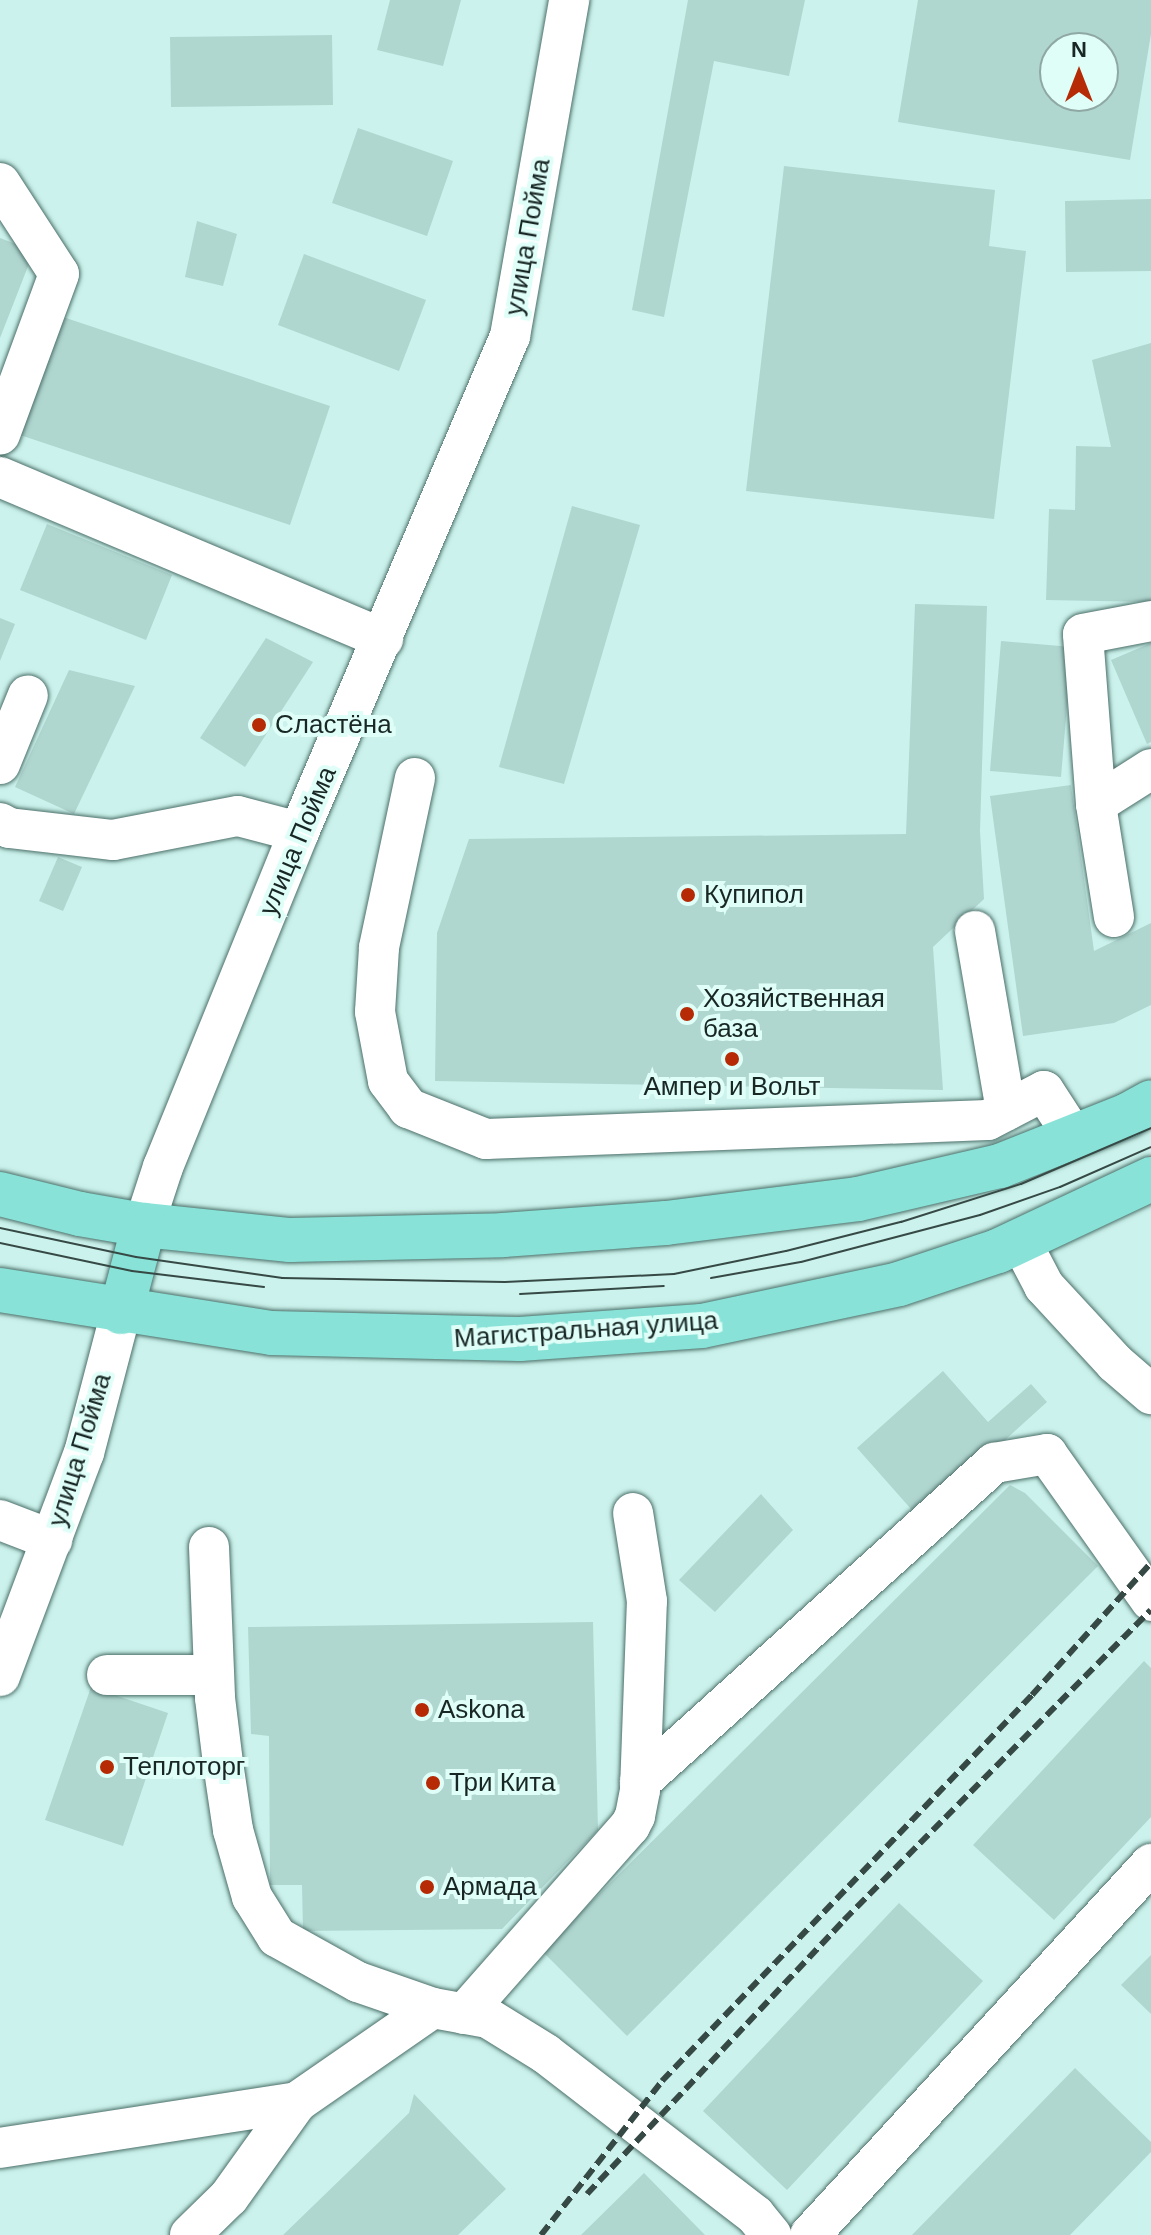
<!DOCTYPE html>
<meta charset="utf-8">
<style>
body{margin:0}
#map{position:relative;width:1151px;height:2235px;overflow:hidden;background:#cbf2ec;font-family:Arial,sans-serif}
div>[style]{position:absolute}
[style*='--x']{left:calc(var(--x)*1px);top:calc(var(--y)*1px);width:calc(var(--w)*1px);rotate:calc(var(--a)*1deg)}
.building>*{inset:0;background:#b0d6d0}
.roads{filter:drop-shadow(0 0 2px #4c6f69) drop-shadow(0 0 2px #4c6f69)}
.minor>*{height:40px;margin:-20px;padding:0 20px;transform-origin:20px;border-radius:20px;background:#fff}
.major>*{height:44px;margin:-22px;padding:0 22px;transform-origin:22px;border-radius:22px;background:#88e2d7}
.tram>*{height:2px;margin:-1px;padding:0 1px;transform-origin:1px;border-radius:1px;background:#364945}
.rail>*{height:6px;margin-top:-3px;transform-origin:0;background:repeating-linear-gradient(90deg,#364945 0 12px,transparent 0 18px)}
.dots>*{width:22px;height:22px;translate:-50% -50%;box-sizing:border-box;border:4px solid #dffef8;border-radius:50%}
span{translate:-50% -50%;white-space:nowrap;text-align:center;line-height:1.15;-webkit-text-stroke:8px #dffef8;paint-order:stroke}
.street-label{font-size:26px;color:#182724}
.poi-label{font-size:26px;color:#182724}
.left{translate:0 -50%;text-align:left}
.north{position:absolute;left:1039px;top:32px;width:80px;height:80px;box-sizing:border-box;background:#dffef8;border:2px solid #8fa8a3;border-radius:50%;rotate:0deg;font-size:22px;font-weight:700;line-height:32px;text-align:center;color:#182724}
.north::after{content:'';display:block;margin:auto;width:28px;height:36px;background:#b62b05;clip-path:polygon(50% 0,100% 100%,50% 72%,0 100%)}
</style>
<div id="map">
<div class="building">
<i style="clip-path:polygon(390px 0,461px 0,443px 66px,377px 50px)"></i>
<i style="clip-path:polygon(688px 0,805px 0,789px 76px,714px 61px,664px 317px,632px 310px)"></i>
<i style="clip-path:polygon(evenodd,918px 0,1151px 0,1151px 34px,1130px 160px,898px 122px,918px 0,1055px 48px,1103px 48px,1103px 96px,1055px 96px,1055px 48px)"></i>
<i style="clip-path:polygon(332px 35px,333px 105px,171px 107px,170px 37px)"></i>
<i style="clip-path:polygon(358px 128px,453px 161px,427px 236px,332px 203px)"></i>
<i style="clip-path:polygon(784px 166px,995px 190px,989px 246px,1026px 251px,994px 519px,746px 491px)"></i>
<i style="clip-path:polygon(1151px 199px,1151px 271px,1066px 272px,1065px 201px)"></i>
<i style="clip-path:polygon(197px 221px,237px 234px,223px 286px,185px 277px)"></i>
<i style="clip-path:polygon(0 238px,34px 251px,0 338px)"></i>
<i style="clip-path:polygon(304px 254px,426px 300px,399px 371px,278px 325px)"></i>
<i style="clip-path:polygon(60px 316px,330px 406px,290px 525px,20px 435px)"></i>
<i style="clip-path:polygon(1151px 343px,1151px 602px,1046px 600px,1049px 509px,1075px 510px,1076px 446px,1111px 447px,1092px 360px)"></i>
<i style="clip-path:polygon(572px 506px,640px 525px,564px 784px,499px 767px)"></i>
<i style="clip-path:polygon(47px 524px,172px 575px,146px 640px,20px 590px)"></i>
<i style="clip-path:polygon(915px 604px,987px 606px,980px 831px,984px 899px,933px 947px,943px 1090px,435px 1081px,437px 933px,469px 839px,906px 834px)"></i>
<i style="clip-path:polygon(0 618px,15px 624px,0 661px)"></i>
<i style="clip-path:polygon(266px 638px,313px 662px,245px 767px,200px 738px)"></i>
<i style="clip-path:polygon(1001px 641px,1072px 647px,1061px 777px,990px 771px)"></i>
<i style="clip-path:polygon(1151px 643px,1151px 742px,1147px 744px,1111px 660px)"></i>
<i style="clip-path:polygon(69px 670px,135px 686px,74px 814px,15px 787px)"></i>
<i style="clip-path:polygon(1071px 785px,1094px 951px,1151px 923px,1151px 1005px,1114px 1023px,1023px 1036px,990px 796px)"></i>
<i style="clip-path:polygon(58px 857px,82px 867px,63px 911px,39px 901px)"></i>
<i style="clip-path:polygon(943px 1371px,988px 1422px,1031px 1384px,1047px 1402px,919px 1518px,857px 1448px)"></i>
<i style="clip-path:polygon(1010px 1485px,1025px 1493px,1098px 1566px,627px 2036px,542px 1951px)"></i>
<i style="clip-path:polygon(761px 1494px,793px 1530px,715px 1612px,679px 1580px)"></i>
<i style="clip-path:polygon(593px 1622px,598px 1830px,502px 1929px,303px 1931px,302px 1885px,270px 1885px,269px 1736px,251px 1734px,248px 1627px)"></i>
<i style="clip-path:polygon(1144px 1661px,1151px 1668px,1151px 1817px,1054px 1920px,973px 1845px)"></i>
<i style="clip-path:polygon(91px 1687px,168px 1713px,123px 1846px,45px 1820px)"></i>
<i style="clip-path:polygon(899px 1903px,983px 1981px,787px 2190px,703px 2111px)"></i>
<i style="clip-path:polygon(1151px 1955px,1151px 2014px,1121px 1985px)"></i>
<i style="clip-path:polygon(1075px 2068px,1151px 2142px,1151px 2152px,1070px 2235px,912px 2235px)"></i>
<i style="clip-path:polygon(414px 2094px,506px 2189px,458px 2235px,283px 2235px,409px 2113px)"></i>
<i style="clip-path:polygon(644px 2173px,705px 2235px,581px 2235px)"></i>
</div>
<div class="roads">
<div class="minor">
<i style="--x:0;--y:183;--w:108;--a:57"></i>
<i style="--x:59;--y:274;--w:171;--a:110.2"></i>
<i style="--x:0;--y:477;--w:416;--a:22.9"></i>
<i style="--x:0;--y:764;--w:74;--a:-67.9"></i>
<i style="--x:415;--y:778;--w:174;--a:102"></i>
<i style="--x:379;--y:948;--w:64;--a:93.6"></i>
<i style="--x:375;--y:1012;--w:70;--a:79.3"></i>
<i style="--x:388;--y:1081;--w:34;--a:53"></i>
<i style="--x:408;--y:1108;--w:84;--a:21.7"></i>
<i style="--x:486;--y:1139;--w:502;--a:-2.17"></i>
<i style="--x:988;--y:1120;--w:63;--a:-27.4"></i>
<i style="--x:1044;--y:1091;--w:55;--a:56.9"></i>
<i style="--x:1096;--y:804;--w:65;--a:-32.5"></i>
<i style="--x:0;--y:823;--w:10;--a:29"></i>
<i style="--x:9;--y:828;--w:105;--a:6.6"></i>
<i style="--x:113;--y:840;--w:127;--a:-10.9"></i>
<i style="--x:238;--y:816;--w:63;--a:14.7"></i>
<i style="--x:1114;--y:917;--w:114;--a:-99.1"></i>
<i style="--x:1096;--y:804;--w:170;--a:-94.4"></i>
<i style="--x:1083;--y:634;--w:69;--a:-10.8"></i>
<i style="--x:975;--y:931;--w:182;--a:80.2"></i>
<i style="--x:144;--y:1225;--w:61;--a:-71.9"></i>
<i style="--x:163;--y:1167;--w:362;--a:-67.9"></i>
<i style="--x:299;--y:832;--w:539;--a:-66.95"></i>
<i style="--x:510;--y:336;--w:341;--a:-80"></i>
<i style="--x:1020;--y:1240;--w:52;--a:62.4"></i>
<i style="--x:1044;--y:1286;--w:105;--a:47.3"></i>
<i style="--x:1115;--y:1363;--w:48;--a:40.7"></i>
<i style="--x:0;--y:1520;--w:56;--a:21"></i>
<i style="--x:209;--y:1547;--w:151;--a:87.7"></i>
<i style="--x:215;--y:1698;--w:65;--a:83"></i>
<i style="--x:223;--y:1763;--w:68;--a:81.5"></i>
<i style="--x:233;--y:1830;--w:70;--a:74.2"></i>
<i style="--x:252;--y:1897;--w:47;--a:58"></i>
<i style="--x:277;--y:1937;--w:93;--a:29.1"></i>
<i style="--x:358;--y:1982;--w:79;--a:19.1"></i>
<i style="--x:107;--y:1675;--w:107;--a:0"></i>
<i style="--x:0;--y:1676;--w:238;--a:-69.4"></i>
<i style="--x:84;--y:1453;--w:146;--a:-75.3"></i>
<i style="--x:640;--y:1782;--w:477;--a:-42"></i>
<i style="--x:994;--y:1463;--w:54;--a:-9.6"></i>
<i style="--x:1047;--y:1454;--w:180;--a:54.7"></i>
<i style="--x:464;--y:2014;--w:251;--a:-48.6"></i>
<i style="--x:630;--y:1826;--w:11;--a:-63"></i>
<i style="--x:635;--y:1816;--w:26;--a:-79"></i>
<i style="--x:640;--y:1790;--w:189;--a:-87.9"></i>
<i style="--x:647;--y:1601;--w:89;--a:-99"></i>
<i style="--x:0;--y:2148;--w:301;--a:-8.8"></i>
<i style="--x:297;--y:2102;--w:165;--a:-34.7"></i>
<i style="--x:433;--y:2008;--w:56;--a:10.3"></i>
<i style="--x:488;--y:2018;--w:68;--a:31.8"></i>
<i style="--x:546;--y:2054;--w:264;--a:37.6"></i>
<i style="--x:755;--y:2215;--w:26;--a:51"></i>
<i style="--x:190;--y:2235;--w:54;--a:-44.3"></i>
<i style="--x:229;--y:2197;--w:117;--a:-54.4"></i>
<i style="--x:810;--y:2235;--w:504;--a:-47.41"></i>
</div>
<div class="major">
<i style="--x:0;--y:1194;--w:82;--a:14"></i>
<i style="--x:80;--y:1214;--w:65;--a:9.8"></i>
<i style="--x:144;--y:1225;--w:147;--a:5.9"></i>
<i style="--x:290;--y:1240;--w:213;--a:-1.3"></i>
<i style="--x:503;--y:1235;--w:163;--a:-4.2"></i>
<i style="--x:666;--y:1223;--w:193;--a:-7.1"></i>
<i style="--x:858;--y:1199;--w:146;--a:-13.1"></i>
<i style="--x:1000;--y:1166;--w:138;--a:-21.7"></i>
<i style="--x:1128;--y:1115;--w:26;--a:-29"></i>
<i style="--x:0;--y:1290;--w:274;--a:9"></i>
<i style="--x:271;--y:1333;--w:249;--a:1.4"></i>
<i style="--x:520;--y:1339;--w:182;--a:-4.1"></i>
<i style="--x:702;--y:1326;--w:201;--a:-12"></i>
<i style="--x:899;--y:1284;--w:104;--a:-18.4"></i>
<i style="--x:998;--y:1251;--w:169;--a:-25.2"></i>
<i style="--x:121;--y:1312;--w:90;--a:-75.2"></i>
</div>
</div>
<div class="tram">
<i style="--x:0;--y:1228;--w:139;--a:12"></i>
<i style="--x:136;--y:1257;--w:148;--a:8.2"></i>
<i style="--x:282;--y:1278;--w:223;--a:1"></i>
<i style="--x:505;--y:1282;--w:169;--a:-2.7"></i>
<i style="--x:674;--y:1274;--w:114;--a:-11.6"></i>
<i style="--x:786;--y:1251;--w:119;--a:-14.2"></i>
<i style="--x:901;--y:1222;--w:126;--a:-17.6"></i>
<i style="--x:1021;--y:1184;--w:142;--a:-23.3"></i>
<i style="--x:0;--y:1243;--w:135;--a:12"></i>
<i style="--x:132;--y:1271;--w:133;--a:6.9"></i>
<i style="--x:711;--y:1278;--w:91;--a:-10.1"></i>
<i style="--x:801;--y:1262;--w:185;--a:-14.7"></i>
<i style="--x:980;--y:1215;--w:85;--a:-19.3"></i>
<i style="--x:1060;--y:1187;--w:99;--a:-23.7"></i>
<i style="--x:520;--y:1294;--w:144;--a:-3.2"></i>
</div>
<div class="rail">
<i style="--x:587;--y:2194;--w:376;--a:-46.8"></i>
<i style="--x:844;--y:1920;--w:436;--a:-45.3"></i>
<i style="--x:541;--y:2235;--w:196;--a:-51.8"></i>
<i style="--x:662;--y:2081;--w:535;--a:-46.21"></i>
<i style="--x:1032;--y:1695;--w:178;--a:-48"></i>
</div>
<div class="dots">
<i style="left:259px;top:725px;background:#b62b05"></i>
<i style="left:688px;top:895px;background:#b62b05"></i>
<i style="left:687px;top:1014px;background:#b62b05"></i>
<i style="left:732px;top:1059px;background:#b62b05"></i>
<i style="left:422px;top:1710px;background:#b62b05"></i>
<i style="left:107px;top:1767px;background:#b62b05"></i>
<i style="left:433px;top:1783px;background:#b62b05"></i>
<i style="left:427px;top:1887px;background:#b62b05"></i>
</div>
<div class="street-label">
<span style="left:528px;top:237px;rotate:-80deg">улица Пойма</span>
<span style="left:298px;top:841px;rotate:-67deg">улица Пойма</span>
<span style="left:586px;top:1330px;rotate:-4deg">Магистральная улица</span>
<span style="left:80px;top:1450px;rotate:-73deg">улица Пойма</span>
</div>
<div class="poi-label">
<span class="left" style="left:275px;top:725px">Сластёна</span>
<span class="left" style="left:704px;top:895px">Купипол</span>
<span class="left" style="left:703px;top:1014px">Хозяйственная<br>база</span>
<span style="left:732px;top:1087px">Ампер и Вольт</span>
<span class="left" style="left:438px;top:1710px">Askona</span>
<span class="left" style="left:123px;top:1767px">Теплоторг</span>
<span class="left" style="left:449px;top:1783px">Три Кита</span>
<span class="left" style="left:443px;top:1887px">Армада</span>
</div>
<div class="north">N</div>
</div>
